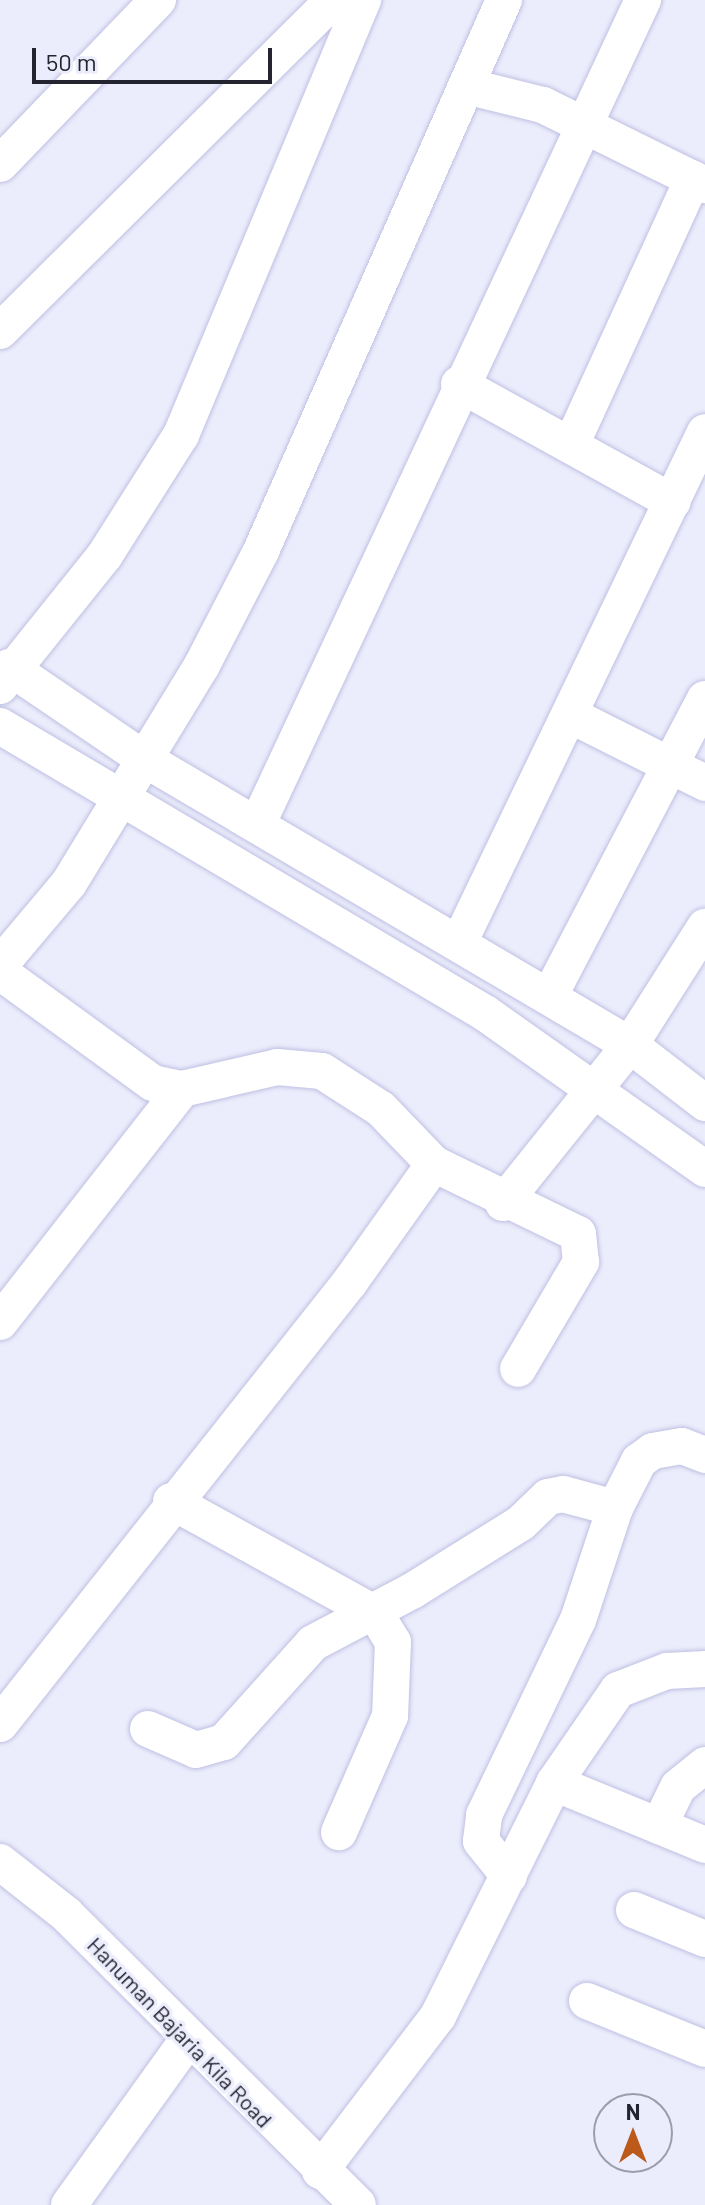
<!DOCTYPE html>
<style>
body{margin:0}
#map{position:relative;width:705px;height:2205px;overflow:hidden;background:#ecedfc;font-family:Barlow,sans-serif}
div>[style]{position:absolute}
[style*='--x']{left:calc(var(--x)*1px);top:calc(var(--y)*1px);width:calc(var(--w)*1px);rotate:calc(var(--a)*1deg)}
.roads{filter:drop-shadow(0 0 2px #bfc0e3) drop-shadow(0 0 2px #bfc0e3)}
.street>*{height:36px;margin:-18px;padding:0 18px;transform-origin:18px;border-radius:18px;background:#fff}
span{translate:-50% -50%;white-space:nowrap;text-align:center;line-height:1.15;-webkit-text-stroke:7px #ecedfc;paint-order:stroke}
.street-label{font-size:22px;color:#242431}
.north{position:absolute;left:593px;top:2093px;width:80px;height:80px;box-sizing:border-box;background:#ecedfc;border:2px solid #9c9dab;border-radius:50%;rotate:0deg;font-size:22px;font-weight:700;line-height:32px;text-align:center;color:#242431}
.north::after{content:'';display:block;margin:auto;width:28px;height:36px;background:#bb5a1a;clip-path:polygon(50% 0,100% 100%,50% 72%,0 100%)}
.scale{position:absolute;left:32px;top:48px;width:240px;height:36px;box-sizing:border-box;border:4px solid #242431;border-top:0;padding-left:10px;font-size:24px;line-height:28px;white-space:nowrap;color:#242431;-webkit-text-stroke:6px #ecedfc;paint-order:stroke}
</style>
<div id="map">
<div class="roads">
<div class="street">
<i style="--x:466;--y:86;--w:79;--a:13.9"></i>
<i style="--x:543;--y:105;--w:181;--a:26.3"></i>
<i style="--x:0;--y:164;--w:228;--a:-46.1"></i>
<i style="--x:0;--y:331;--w:470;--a:-44.8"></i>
<i style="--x:459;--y:384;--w:244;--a:28.9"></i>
<i style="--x:571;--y:445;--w:293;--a:-65.4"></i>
<i style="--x:9;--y:667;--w:166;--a:34.2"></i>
<i style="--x:146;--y:760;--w:562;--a:30.49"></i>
<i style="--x:630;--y:1045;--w:95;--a:37.7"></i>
<i style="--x:0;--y:686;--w:168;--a:-51.3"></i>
<i style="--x:105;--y:555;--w:142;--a:-57.7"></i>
<i style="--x:181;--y:435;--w:472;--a:-67.3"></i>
<i style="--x:572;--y:716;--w:149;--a:26.7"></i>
<i style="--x:0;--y:726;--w:564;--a:30.62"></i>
<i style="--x:485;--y:1013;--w:270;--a:35.3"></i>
<i style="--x:258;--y:823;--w:909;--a:-64.93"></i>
<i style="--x:459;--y:943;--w:567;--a:-64.29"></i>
<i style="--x:0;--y:965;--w:107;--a:-49.9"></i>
<i style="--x:69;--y:883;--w:255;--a:-58.6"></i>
<i style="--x:202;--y:665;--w:128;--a:-62.6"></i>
<i style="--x:261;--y:551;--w:602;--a:-66.2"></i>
<i style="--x:0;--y:972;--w:189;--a:36"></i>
<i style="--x:153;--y:1083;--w:30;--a:12"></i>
<i style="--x:182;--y:1089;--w:98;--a:-13"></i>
<i style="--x:277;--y:1067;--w:45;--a:5.1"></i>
<i style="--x:322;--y:1071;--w:70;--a:32.8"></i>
<i style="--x:381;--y:1109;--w:76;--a:46.1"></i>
<i style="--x:434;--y:1164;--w:160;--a:25.9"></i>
<i style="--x:578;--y:1234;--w:28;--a:84"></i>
<i style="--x:581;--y:1262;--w:124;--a:120.5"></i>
<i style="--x:550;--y:995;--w:334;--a:-62.4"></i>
<i style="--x:503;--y:1203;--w:203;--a:-51.2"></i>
<i style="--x:630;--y:1045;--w:140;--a:-57.6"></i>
<i style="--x:0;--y:1322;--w:296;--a:-52"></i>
<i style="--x:171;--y:1501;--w:234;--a:28.9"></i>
<i style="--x:376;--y:1614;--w:33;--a:59"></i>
<i style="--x:393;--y:1642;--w:74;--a:92.3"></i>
<i style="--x:390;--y:1716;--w:127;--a:113.7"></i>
<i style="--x:0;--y:1724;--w:564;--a:-51.63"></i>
<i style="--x:350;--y:1282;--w:145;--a:-54.6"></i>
<i style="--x:148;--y:1729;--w:52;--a:23.6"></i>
<i style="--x:196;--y:1750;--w:29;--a:-16"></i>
<i style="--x:224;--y:1742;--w:133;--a:-48"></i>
<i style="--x:313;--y:1643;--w:112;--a:-27.7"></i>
<i style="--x:412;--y:1591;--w:128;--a:-32"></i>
<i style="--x:521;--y:1523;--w:37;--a:-44"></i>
<i style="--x:548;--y:1497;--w:15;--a:-11"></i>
<i style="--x:563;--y:1494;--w:54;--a:15.1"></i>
<i style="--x:554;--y:1783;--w:113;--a:-55.5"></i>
<i style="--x:618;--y:1690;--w:53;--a:-21.2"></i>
<i style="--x:667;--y:1671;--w:38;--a:-3"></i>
<i style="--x:659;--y:1826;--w:43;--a:-64"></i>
<i style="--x:678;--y:1787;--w:35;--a:-39"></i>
<i style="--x:0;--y:1862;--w:84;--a:38.2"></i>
<i style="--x:66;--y:1914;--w:412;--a:44.9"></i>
<i style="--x:509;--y:1876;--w:45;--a:-128.7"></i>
<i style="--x:481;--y:1841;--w:26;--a:-83"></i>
<i style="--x:484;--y:1815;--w:216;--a:-64.3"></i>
<i style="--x:578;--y:1620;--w:118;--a:-71.7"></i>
<i style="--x:615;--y:1508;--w:53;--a:-62.9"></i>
<i style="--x:639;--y:1461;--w:17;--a:-36"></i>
<i style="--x:653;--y:1451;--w:29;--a:-10"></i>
<i style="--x:682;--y:1446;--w:25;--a:21"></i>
<i style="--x:634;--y:1910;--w:77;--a:22.2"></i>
<i style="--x:587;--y:2001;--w:127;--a:22.1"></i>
<i style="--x:320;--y:2171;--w:195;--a:-52.7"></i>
<i style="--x:438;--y:2016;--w:260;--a:-63.5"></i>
<i style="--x:554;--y:1783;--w:163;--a:22.3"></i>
<i style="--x:69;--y:2205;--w:206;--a:-54.3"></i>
</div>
</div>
<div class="street-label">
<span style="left:180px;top:2032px;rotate:46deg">Hanuman Bajaria Kila Road</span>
</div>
<div class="north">N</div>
<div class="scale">50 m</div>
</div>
